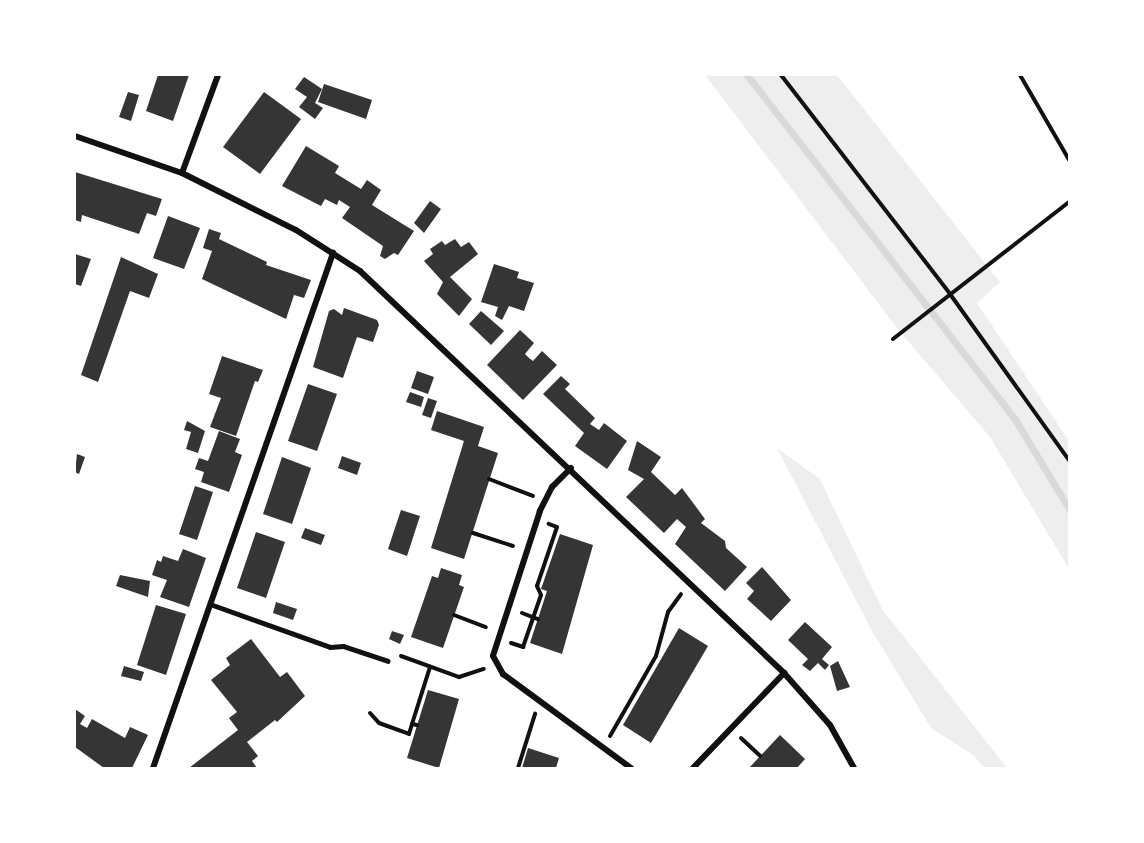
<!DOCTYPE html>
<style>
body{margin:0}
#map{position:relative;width:1144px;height:843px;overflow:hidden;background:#fff;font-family:"Public Sans",sans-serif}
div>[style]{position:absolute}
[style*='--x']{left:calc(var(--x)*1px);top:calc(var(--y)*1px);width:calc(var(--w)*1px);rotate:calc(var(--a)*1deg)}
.green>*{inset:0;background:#eee}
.stream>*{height:7px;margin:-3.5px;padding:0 3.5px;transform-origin:3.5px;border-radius:3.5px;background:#d9d9d9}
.building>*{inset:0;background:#353535}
.path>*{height:4px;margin:-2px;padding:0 2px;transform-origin:2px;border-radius:2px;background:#111}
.service>*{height:4.5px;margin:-2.25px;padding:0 2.25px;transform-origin:2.25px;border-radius:2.25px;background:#111}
.minor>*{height:6px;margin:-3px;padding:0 3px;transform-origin:3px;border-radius:3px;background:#111}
span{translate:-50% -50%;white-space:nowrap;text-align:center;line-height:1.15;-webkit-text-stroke:5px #fff;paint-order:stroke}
.frame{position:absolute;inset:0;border:76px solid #fff;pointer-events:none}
</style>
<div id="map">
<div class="green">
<i style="clip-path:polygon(705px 75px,837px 75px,1000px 282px,977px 303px,1069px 441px,1069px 569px,990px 437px,897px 328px)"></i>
<i style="clip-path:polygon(777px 448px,820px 479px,882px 609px,1007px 768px,984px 768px,973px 755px,931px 728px,872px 631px)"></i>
</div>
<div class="stream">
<i style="--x:747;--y:75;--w:438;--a:52.1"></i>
<i style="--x:1016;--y:421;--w:103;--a:58.9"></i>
</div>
<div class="building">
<i style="clip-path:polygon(158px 75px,189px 75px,173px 121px,146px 111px)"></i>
<i style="clip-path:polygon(304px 77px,322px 89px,315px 103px,323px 108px,315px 119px,299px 107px,307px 97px,295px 89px)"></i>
<i style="clip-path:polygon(324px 84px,372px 100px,366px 119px,318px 102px)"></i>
<i style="clip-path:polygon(128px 92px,139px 95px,131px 121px,119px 117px)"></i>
<i style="clip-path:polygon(264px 92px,301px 119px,260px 174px,223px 147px)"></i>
<i style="clip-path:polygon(306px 146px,339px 166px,335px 173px,361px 189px,367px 180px,381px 190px,372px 205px,414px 231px,398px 255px,394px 253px,385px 259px,380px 256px,383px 246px,342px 218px,350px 207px,339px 200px,337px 205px,325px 199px,321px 206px,282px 186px)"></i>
<i style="clip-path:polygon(75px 172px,162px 199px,156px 216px,147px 213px,139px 234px,82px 215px,81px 222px,75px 220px)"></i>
<i style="clip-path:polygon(430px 201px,441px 209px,424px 233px,414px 223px)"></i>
<i style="clip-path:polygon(168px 216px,200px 228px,184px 269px,153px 258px)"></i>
<i style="clip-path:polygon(209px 229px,221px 233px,219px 239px,267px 262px,266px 265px,311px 280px,304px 298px,294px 295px,286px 319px,202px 279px,212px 251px,203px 248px)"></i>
<i style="clip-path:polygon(455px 239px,461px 247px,469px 242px,478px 254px,450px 277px,472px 299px,459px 316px,437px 294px,443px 282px,424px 261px,433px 254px,430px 249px,442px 241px,445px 245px)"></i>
<i style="clip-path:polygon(75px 254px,91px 259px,81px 286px,75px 284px)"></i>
<i style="clip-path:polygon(121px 257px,158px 274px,149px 298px,130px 291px,98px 382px,81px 375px)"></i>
<i style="clip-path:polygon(494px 264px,519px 272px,517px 278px,534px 283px,524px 311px,509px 306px,502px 320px,495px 316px,498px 307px,481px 302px)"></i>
<i style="clip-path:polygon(344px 308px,377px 320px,379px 325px,373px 342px,357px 337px,343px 378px,313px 367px,329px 311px,334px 309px,342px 315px)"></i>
<i style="clip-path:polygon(481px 311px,504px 331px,491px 345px,469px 324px)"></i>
<i style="clip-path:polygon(520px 330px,534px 343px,525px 354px,529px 358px,533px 361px,542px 351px,557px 365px,523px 400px,487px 365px)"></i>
<i style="clip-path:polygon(222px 356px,263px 370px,258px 382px,255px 381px,236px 436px,210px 427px,221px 398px,209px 394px)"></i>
<i style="clip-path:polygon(417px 371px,434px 377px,428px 394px,411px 388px)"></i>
<i style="clip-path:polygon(561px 376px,570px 384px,565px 389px,595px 418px,590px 424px,599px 430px,604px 423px,627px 441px,607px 469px,575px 446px,584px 433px,543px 394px)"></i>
<i style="clip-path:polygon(308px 384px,337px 394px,317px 451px,288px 441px)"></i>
<i style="clip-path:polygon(410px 392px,424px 397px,421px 407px,406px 402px)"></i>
<i style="clip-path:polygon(428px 398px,437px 401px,431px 418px,422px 415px)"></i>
<i style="clip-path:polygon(437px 411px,484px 427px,478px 446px,498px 453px,464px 559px,431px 548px,464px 441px,431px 430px)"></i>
<i style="clip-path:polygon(187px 421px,205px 431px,198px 453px,186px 449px,191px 432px,184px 430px)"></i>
<i style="clip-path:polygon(219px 431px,240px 439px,235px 452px,242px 455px,229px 492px,201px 482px,204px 472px,195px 469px,199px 458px,208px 461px)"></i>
<i style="clip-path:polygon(637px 441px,661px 457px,651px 472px,675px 495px,682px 488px,705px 519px,701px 523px,725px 541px,726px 548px,747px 567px,725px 591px,675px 544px,686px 527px,677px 519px,664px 533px,626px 497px,644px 479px,628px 470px)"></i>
<i style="clip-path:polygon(77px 454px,85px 457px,79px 474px,75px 472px)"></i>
<i style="clip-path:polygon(342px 456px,361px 463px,357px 475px,338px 468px)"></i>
<i style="clip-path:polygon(282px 457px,311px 468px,292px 524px,263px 514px)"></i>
<i style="clip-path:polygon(195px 486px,213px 492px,197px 540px,179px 534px)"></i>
<i style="clip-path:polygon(401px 510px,420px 516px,407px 556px,388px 549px)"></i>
<i style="clip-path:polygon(305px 528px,325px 535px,321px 545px,301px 538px)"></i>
<i style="clip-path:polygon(256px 532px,285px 542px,266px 598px,237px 588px)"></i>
<i style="clip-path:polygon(560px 534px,593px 545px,562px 654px,530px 643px,547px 591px,541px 589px)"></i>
<i style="clip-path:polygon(183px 549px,206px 558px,189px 607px,160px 597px,167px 580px,152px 575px,157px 560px,161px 562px,163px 556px,178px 561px)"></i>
<i style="clip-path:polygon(762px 567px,791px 600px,771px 621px,747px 599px,754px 591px,746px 583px)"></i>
<i style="clip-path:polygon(441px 568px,462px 575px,459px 585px,464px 587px,443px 648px,411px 637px,432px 576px,438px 578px)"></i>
<i style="clip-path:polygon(120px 575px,150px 581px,148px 597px,116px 586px)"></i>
<i style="clip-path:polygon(276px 602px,297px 609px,293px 620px,273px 613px)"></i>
<i style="clip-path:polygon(156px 605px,186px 614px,166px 675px,137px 665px)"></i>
<i style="clip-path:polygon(805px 622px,832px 647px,822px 659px,829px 665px,825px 670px,818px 663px,810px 671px,802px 665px,808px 659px,788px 640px)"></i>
<i style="clip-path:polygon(679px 628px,708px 646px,651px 743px,623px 725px)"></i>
<i style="clip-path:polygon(392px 631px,404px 635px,400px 644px,389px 639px)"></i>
<i style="clip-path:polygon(251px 639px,280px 677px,287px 672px,305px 696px,277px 722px,275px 720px,247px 742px,258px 756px,252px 761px,257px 768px,189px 768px,238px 730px,229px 718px,237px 712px,211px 680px,230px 665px,226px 658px)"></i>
<i style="clip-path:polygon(838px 661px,850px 687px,837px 691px,830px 666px)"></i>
<i style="clip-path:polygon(124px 666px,144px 672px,141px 681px,121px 676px)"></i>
<i style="clip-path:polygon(428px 690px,459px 699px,439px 768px,407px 758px)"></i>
<i style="clip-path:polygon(75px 709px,85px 716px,80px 724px,87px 728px,92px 719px,125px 738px,130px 727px,148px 735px,132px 768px,104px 768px,75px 747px)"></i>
<i style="clip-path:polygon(780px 735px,805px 759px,797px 768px,749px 768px)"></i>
<i style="clip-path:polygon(528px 748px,559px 758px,556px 768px,522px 768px)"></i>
</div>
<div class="path">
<i style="--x:781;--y:75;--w:277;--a:52.3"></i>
<i style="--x:950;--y:294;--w:204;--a:54.4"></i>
<i style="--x:1020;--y:75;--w:98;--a:60"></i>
<i style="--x:893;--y:339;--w:223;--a:-37.9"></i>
<i style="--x:489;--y:479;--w:47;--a:21.1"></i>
<i style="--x:473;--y:533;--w:42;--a:18"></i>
<i style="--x:522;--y:613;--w:17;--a:21"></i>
<i style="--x:454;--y:615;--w:34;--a:21"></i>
<i style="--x:511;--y:643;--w:13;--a:18"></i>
<i style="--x:523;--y:647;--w:55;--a:-70.9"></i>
<i style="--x:541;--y:595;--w:10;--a:-114"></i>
<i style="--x:537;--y:586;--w:62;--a:-71.3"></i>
<i style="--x:557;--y:527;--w:9;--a:-159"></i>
<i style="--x:401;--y:656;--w:62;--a:19.9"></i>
<i style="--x:459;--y:677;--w:26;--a:-18"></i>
<i style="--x:370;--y:713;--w:13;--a:48"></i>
<i style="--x:379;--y:723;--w:32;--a:20"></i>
<i style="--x:409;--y:734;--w:10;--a:-73"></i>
<i style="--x:417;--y:725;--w:5;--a:-169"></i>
<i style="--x:412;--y:724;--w:60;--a:-72.5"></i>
<i style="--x:610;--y:736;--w:92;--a:-60.1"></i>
<i style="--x:656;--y:656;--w:46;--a:-74.7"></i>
<i style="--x:668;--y:612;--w:22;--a:-54"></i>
<i style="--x:741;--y:738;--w:26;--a:43"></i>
<i style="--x:518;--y:768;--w:57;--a:-72.5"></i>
</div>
<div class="service">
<i style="--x:213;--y:605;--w:124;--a:19.7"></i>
<i style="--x:330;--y:647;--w:13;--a:-4"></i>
<i style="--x:343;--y:646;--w:47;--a:18.4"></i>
</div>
<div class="minor">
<i style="--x:75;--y:136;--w:113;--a:19.1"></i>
<i style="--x:182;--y:173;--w:127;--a:26.6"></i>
<i style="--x:296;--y:230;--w:76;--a:32.6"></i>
<i style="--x:360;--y:271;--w:584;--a:43.47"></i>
<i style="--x:784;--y:673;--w:69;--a:48.5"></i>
<i style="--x:830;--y:725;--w:49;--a:60.8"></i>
<i style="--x:182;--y:173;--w:104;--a:-69.8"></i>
<i style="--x:571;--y:468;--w:27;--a:135"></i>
<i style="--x:552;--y:487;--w:27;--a:117"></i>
<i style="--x:540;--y:511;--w:152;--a:108"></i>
<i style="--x:493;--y:656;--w:21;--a:61"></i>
<i style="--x:503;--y:674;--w:159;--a:36.3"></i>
<i style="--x:153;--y:768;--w:546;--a:-70.73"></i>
<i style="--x:693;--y:768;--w:132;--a:-46.2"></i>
</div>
<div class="frame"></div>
</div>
